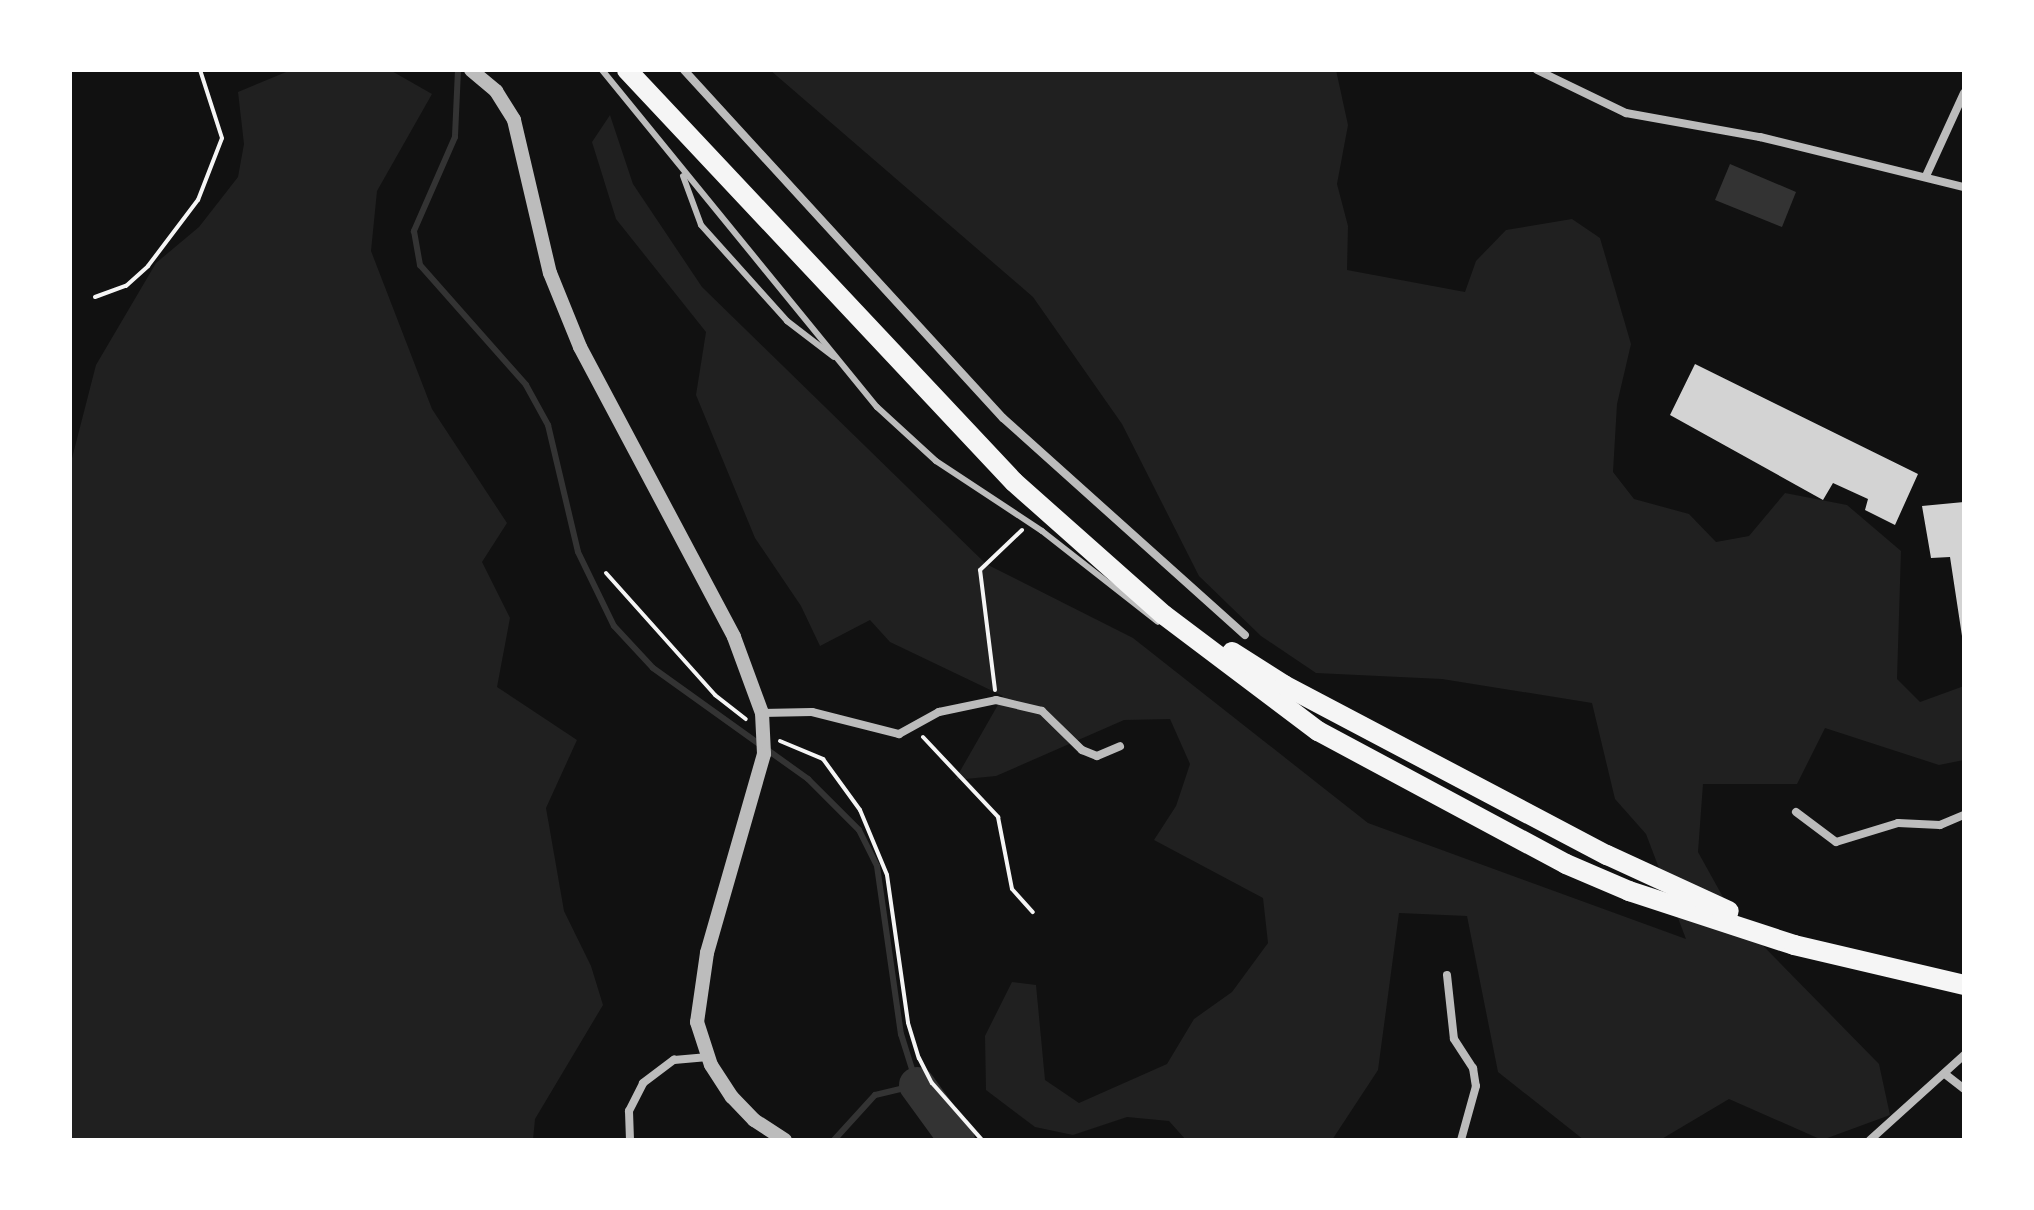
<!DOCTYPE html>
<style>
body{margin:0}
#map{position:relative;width:2034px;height:1210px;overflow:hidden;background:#111;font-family:"DejaVu Sans",sans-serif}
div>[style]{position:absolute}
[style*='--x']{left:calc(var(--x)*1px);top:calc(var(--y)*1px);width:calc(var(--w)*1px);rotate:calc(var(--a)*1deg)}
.green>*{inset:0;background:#202020}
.water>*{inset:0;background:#333}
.stream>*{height:6px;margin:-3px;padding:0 3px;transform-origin:3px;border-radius:3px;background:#333}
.river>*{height:36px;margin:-18px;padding:0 18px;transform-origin:18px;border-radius:18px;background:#333}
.building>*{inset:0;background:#d3d3d3}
.path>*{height:4px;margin:-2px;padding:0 2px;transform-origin:2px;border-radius:2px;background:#f5f5f5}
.service>*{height:6px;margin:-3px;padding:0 3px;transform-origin:3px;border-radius:3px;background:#bcbcbc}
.minor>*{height:8px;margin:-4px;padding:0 4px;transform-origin:4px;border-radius:4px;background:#bcbcbc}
.tertiary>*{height:14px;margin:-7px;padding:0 7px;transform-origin:7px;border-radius:7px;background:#bcbcbc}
.motorway>*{height:20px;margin:-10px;padding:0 10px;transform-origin:10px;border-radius:10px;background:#f5f5f5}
span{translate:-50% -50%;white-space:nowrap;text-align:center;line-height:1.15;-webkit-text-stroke:6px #fff;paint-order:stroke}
.frame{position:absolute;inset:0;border:72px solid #fff;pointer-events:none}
</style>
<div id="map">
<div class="green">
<i style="clip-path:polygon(291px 70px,390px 70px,432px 94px,377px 191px,371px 251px,432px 409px,507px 523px,482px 562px,510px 618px,497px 687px,577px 740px,546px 808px,564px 911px,591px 966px,603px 1005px,535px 1119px,533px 1140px,70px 1140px,70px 466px,96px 365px,156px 263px,199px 227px,238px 177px,244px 144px,238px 92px)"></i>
<i style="clip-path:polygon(770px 70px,1336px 70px,1348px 125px,1337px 184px,1348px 226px,1347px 270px,1465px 292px,1476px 261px,1506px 230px,1572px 219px,1600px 238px,1631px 344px,1617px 404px,1613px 472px,1634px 499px,1689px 514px,1716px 542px,1749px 536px,1785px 493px,1847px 505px,1901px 551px,1897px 679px,1920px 702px,1964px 686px,1964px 760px,1939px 765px,1825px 728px,1797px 784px,1703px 784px,1698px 852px,1733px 915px,1879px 1064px,1890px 1115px,1822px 1140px,1729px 1099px,1660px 1140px,1584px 1140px,1498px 1072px,1467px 916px,1399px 913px,1378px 1070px,1332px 1140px,1186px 1140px,1169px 1121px,1127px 1117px,1073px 1135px,1035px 1127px,986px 1090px,985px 1036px,1012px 982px,1036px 985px,1045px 1080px,1079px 1103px,1167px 1064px,1194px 1019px,1232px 992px,1268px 943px,1263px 898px,1154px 840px,1176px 806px,1190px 764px,1170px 719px,1124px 720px,996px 776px,955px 780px,1003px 696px,890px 642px,870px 620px,820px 646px,801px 606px,755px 538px,696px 395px,706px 332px,616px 219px,592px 142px,610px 115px,633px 184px,702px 287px,986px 564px,1133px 638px,1368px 823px,1686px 939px,1646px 834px,1615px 799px,1592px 703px,1442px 679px,1316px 673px,1261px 636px,1199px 576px,1122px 424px,1033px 297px)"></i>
</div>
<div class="water">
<i style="clip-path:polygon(1730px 164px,1796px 192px,1782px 227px,1715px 200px)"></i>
</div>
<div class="stream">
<i style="--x:458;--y:70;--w:67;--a:92.6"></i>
<i style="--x:455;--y:137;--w:103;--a:113.6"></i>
<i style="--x:414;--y:231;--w:35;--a:80"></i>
<i style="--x:420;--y:265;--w:160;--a:48.5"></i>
<i style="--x:526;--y:385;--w:46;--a:61.2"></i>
<i style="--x:548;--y:425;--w:130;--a:76.7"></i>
<i style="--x:578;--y:552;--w:82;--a:64.1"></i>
<i style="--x:614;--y:626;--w:57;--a:47.1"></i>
<i style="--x:653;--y:668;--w:191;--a:35.6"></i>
<i style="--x:808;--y:779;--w:72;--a:45"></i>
<i style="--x:859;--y:830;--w:40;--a:63.4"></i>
<i style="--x:877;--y:866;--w:170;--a:81.9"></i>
<i style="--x:901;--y:1034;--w:53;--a:72.6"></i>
<i style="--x:917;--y:1085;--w:43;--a:166.6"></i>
<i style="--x:875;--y:1095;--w:61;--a:132.3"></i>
</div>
<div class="river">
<i style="--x:917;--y:1085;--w:68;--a:54"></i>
</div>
<div class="building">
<i style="clip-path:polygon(1695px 364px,1918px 474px,1895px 525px,1865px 510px,1868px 499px,1833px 483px,1823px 500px,1670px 415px)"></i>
<i style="clip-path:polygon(1964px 502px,1964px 636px,1962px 636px,1950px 557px,1931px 558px,1922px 506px)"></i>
</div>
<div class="path">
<i style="--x:95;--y:297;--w:33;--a:-20"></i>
<i style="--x:126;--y:286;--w:30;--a:-42"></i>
<i style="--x:148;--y:266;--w:83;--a:-52.9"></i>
<i style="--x:198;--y:200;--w:66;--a:-68.8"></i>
<i style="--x:222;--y:138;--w:71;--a:-107.9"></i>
<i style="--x:606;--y:573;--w:164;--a:48.2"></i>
<i style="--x:715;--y:695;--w:39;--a:38"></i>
<i style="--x:995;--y:690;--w:121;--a:-97.1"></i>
<i style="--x:980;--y:570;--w:58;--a:-43.6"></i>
<i style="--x:923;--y:737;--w:110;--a:46.8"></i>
<i style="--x:998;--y:817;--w:73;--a:79"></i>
<i style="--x:1012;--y:889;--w:31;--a:48"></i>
<i style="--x:780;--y:741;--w:47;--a:22.7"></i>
<i style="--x:823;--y:759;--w:63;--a:54"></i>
<i style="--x:860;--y:810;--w:70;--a:67.4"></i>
<i style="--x:887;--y:875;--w:149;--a:81.9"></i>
<i style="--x:908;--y:1023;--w:37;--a:73"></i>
<i style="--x:919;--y:1058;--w:28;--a:63"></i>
<i style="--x:932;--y:1083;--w:76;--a:48.7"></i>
</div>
<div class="service">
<i style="--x:602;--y:70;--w:435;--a:50.8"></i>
<i style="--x:877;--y:407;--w:80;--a:42.5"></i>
<i style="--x:936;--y:461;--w:127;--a:33.4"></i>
<i style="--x:1042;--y:531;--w:147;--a:38.1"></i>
<i style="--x:683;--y:176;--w:52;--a:69.8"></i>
<i style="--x:701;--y:225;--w:129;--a:48.1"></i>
<i style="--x:787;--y:321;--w:59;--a:37.5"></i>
</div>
<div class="minor">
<i style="--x:684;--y:70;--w:472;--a:47.5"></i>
<i style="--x:1003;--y:418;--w:325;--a:41.9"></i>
<i style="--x:1537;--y:70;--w:99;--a:25.8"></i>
<i style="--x:1626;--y:113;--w:136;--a:10.2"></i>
<i style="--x:1760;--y:137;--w:210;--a:13.8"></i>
<i style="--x:1926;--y:176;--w:91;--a:-65.4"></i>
<i style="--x:762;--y:713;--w:50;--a:-1.1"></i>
<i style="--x:812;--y:712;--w:90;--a:14.2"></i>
<i style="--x:899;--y:734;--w:46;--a:-28.8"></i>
<i style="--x:939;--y:712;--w:58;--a:-11.9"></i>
<i style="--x:996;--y:700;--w:47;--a:13.4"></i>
<i style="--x:1042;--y:711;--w:56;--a:44.3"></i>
<i style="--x:1082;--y:750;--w:16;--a:22"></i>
<i style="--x:1097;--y:756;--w:25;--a:-23"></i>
<i style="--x:1796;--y:812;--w:50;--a:36.9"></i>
<i style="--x:1836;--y:842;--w:65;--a:-17"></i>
<i style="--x:1898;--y:823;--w:42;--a:2.7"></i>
<i style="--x:1940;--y:825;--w:26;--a:-23"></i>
<i style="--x:1447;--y:975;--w:64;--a:83.8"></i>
<i style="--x:1454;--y:1039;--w:35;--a:57"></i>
<i style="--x:1473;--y:1068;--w:18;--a:81"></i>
<i style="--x:1476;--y:1086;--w:56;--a:105.5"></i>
<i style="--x:1945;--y:1074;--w:24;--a:38"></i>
<i style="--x:630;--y:1140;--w:29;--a:-92"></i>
<i style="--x:629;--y:1111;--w:31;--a:-63"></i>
<i style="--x:643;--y:1083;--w:39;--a:-37"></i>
<i style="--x:674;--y:1060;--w:34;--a:-5"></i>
<i style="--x:1870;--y:1140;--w:127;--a:-42.1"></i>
</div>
<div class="tertiary">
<i style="--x:471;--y:70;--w:33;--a:40"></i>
<i style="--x:496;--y:91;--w:34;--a:58"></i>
<i style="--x:514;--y:120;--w:157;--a:76.8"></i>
<i style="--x:550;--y:273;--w:80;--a:67.9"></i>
<i style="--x:580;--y:347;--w:328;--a:62"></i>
<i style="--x:734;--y:637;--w:81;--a:69.8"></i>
<i style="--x:762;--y:713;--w:41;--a:87.2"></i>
<i style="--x:764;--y:754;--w:207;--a:106"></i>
<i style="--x:707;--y:953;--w:70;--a:98.2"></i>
<i style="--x:697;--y:1022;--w:45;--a:72"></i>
<i style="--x:711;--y:1065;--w:38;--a:57"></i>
<i style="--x:732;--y:1097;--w:32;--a:46"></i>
<i style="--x:754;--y:1120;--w:37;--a:33"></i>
</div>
<div class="motorway">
<i style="--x:627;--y:70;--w:565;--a:46.79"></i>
<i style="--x:1014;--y:482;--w:200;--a:41.6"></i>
<i style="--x:1164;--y:615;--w:193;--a:37"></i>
<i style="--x:1318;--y:731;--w:281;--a:28.2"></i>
<i style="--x:1566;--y:864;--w:69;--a:23.2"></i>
<i style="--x:1629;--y:891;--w:174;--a:18.1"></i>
<i style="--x:1794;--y:945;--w:175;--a:13.2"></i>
<i style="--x:1232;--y:652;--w:62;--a:32.4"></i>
<i style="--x:1284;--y:685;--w:365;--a:27.8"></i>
<i style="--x:1607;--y:855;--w:134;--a:24.7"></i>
</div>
<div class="frame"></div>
</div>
